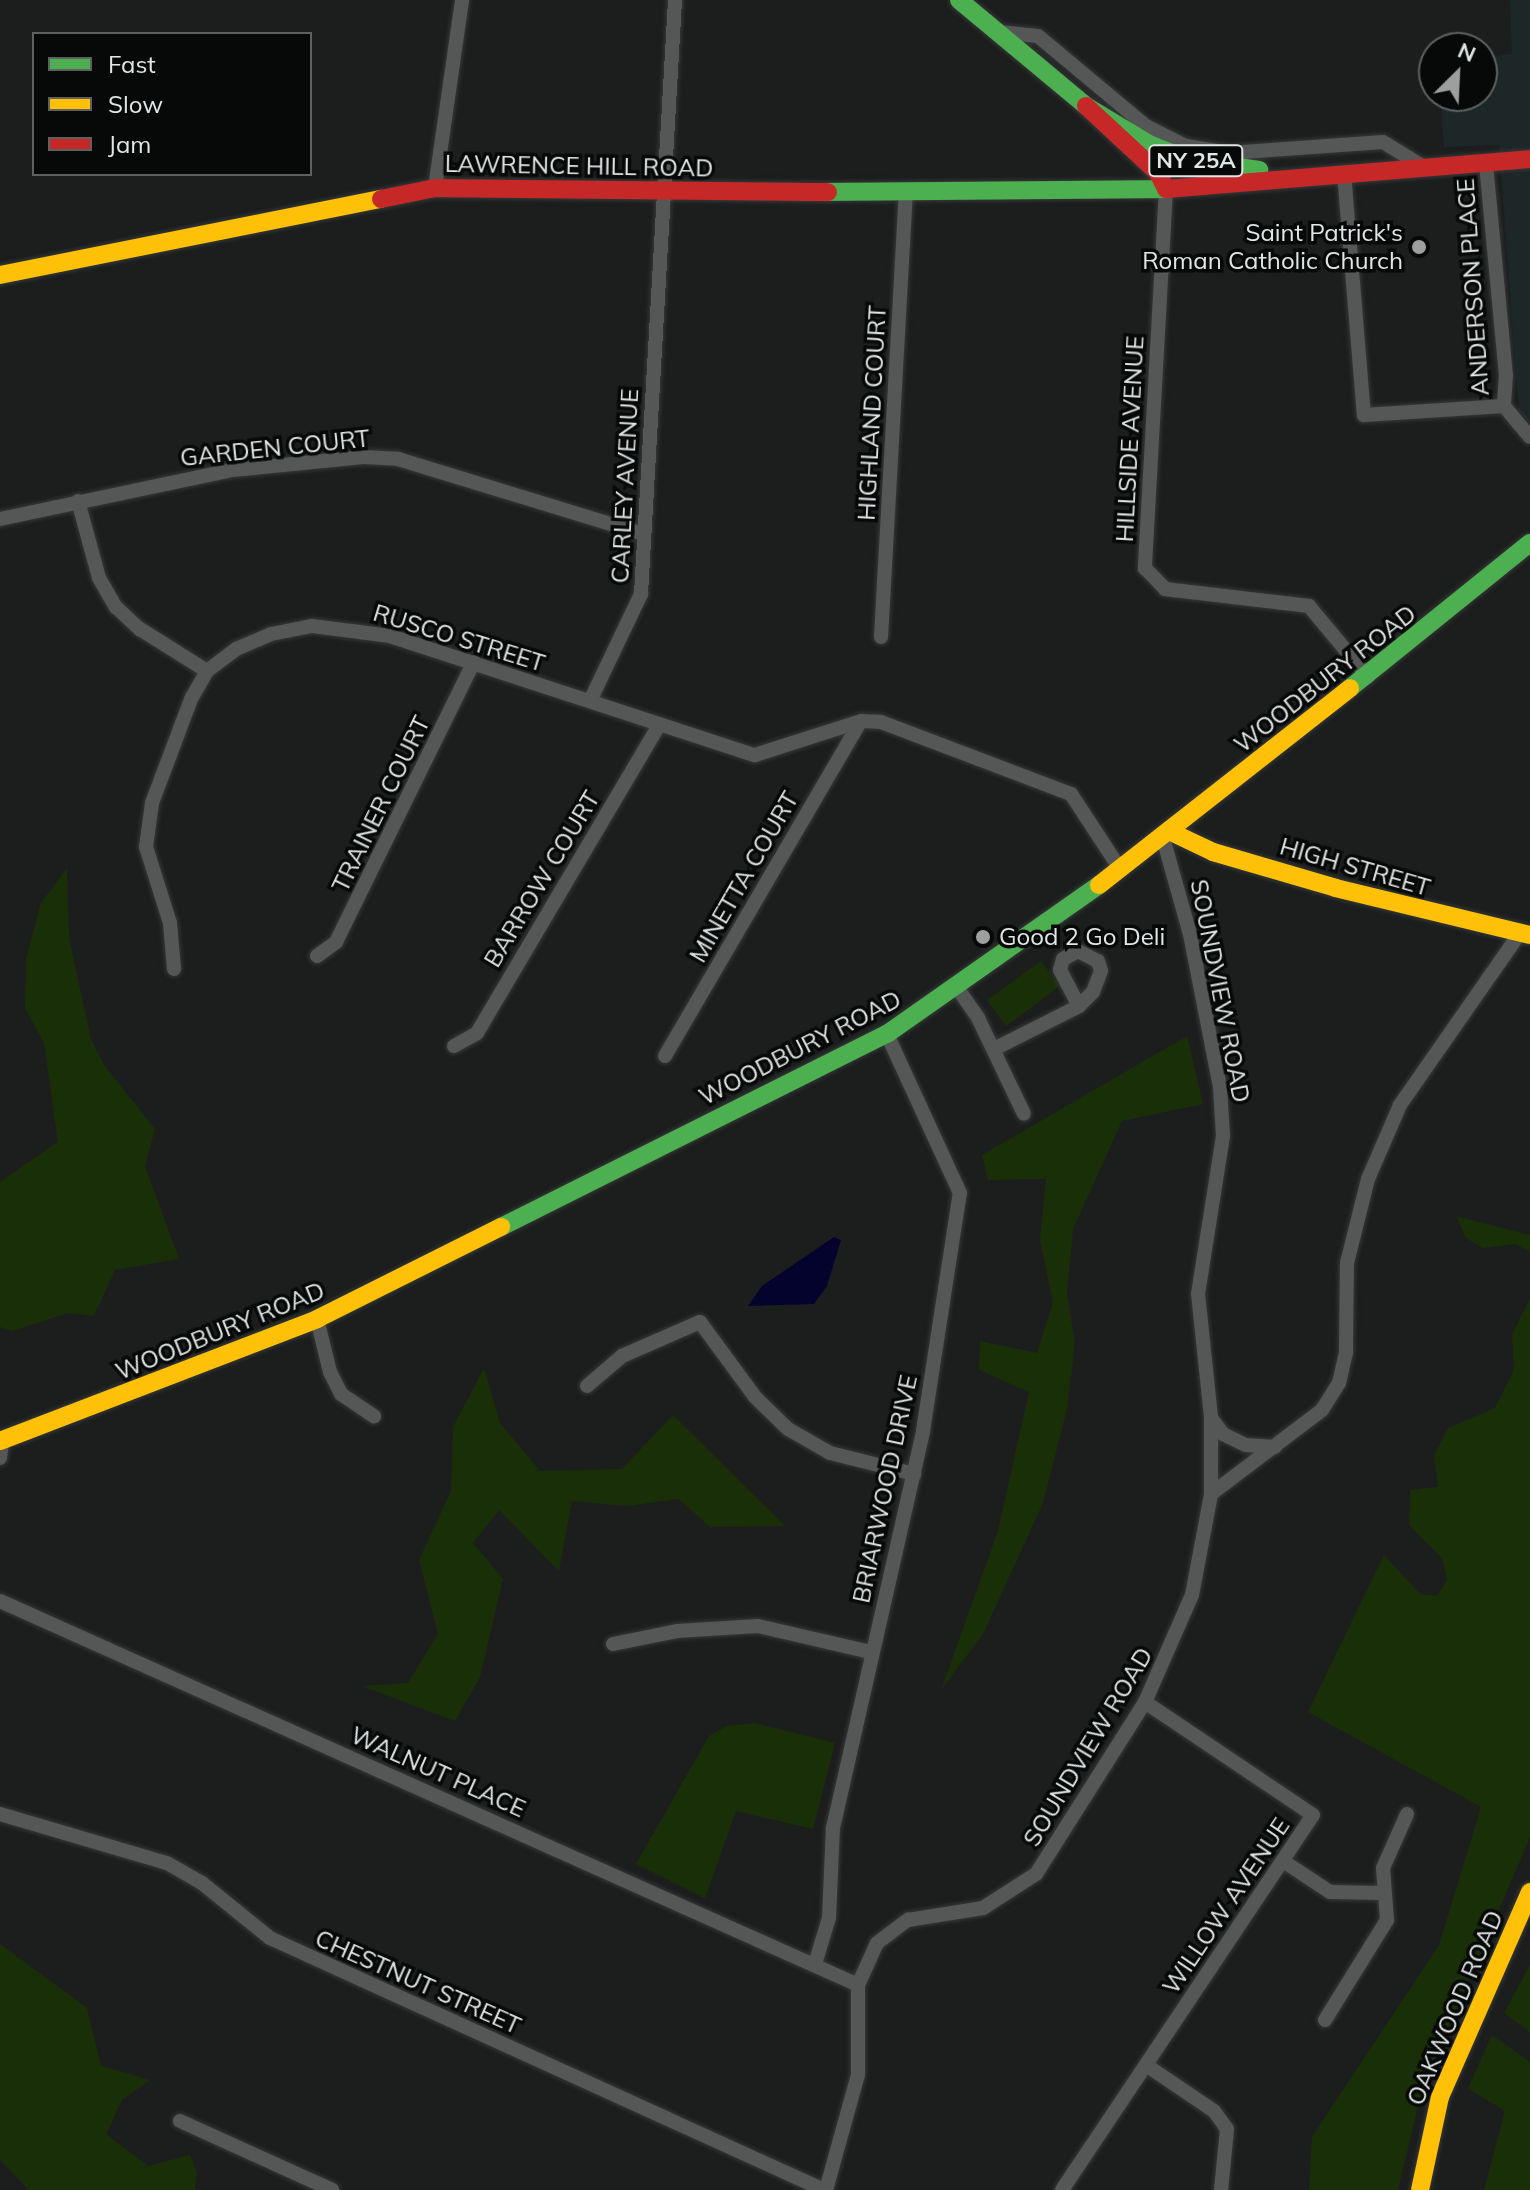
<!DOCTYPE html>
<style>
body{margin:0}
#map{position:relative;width:1530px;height:2190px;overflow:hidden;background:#1c1e1e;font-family:Mulish,sans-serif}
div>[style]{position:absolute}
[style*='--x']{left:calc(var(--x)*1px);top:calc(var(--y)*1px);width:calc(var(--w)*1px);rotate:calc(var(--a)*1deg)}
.built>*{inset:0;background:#1d2728}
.green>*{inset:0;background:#192f08}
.water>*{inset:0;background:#03032e}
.roads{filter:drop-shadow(0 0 2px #363838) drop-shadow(0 0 2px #363838)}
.street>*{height:14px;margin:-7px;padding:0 7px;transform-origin:7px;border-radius:7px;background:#555656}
.fast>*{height:18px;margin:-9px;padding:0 9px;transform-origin:9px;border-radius:9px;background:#4caf50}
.slow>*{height:18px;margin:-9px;padding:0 9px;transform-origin:9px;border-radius:9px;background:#ffc107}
.jam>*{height:18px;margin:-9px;padding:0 9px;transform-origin:9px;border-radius:9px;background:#c62828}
.dots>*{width:22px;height:22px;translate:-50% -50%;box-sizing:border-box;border:4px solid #070909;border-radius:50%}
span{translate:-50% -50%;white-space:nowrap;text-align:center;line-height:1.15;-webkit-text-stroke:7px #070909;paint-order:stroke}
.shield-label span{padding:2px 6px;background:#070909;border:2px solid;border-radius:6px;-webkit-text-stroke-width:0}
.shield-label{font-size:22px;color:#e2e5e5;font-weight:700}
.street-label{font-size:24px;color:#e2e5e5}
.poi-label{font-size:24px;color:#e2e5e5}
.right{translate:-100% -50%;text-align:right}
.left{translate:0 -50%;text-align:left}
.legend{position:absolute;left:32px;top:32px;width:280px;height:144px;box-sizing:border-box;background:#070909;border:2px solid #5f6161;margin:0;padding:10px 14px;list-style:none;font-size:24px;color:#e2e5e5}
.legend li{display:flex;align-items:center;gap:16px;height:40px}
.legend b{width:40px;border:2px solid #5f6161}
.north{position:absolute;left:1418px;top:32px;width:80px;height:80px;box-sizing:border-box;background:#070909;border:2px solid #5f6161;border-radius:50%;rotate:24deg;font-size:22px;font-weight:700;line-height:32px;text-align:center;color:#e2e5e5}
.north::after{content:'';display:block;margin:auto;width:28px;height:36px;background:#9d9f9f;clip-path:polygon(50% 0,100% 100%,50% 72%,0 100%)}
</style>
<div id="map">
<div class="built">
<i style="clip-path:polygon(1510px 0,1530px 0,1530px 424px,1519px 412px,1499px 145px,1444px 147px,1440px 96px,1482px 96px,1482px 58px,1512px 54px)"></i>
</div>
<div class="green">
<i style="clip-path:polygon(67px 868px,69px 938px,91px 1039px,104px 1065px,155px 1129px,145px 1166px,179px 1259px,115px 1270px,94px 1316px,68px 1313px,12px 1331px,0 1327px,0 1182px,58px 1142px,44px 1043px,25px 1008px,26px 959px,41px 903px)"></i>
<i style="clip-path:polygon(1041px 961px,1060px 986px,1006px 1026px,987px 1000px)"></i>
<i style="clip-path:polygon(1187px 1036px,1203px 1104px,1122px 1121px,1073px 1229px,1067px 1293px,1075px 1343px,1067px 1409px,1043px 1503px,983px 1634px,941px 1690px,998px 1531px,1029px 1392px,979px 1370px,980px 1341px,1037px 1353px,1053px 1302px,1040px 1240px,1046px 1179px,988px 1180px,982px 1155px)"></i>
<i style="clip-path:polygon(1456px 1216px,1530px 1235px,1530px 1252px,1516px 1244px,1483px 1248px,1466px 1238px)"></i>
<i style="clip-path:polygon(1530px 1298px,1530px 1837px,1422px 2090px,1398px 2190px,1309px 2190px,1312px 2137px,1439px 1945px,1481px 1807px,1308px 1712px,1384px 1555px,1420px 1594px,1437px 1596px,1447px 1580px,1442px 1558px,1409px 1525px,1410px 1490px,1438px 1487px,1434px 1456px,1448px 1428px,1495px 1408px,1514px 1370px,1512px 1335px)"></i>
<i style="clip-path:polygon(484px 1368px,500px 1423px,540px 1471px,622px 1469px,673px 1415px,785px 1526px,710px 1527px,679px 1499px,627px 1506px,572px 1501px,559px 1571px,499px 1510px,473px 1543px,503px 1579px,480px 1677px,455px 1721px,362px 1686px,408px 1683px,438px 1634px,419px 1560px,451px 1491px,453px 1427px)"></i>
<i style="clip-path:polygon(755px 1723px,835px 1743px,813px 1829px,736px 1811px,705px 1898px,636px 1864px,709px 1736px,727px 1726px)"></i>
<i style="clip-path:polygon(0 1944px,87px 2008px,101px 2066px,150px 2080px,122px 2100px,106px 2134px,148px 2166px,190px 2155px,197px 2172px,195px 2190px,29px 2190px,0 2160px)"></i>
<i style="clip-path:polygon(1530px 1965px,1530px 2032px,1504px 2013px)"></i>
<i style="clip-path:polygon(1492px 2035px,1530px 2062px,1530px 2190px,1484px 2190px,1505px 2111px,1468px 2088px)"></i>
</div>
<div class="water">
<i style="clip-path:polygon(834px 1237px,841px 1240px,827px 1286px,814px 1304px,748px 1306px,762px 1286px)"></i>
</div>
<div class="roads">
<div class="street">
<i style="--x:999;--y:32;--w:39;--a:6"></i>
<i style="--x:1038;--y:36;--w:141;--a:39.8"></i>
<i style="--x:1146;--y:126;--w:45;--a:26.6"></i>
<i style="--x:1186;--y:146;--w:44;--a:9.2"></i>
<i style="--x:1229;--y:153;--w:154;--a:-4.1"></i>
<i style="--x:1383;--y:142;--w:48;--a:31.4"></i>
<i style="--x:1486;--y:164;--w:212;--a:84.6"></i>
<i style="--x:1506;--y:375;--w:31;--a:94"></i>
<i style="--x:1344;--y:173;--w:243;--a:85.3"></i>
<i style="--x:1364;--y:415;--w:140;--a:-3.7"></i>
<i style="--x:435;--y:188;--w:190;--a:-81.8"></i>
<i style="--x:1166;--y:189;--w:380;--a:93.2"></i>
<i style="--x:1145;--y:568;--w:29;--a:46"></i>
<i style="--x:1165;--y:589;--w:145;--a:6.7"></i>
<i style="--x:1309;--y:606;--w:92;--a:50.3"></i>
<i style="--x:1504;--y:406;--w:40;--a:50"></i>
<i style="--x:78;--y:501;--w:80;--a:74.7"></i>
<i style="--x:99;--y:578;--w:34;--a:60"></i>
<i style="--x:116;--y:607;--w:33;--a:43"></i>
<i style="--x:140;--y:629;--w:79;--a:32.1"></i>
<i style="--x:0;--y:519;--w:238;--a:-11.9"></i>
<i style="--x:233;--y:470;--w:131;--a:-5.7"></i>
<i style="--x:363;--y:457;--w:35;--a:3"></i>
<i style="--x:398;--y:459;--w:257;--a:17"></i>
<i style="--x:881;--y:637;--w:447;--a:-86.8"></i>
<i style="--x:590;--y:701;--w:119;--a:-64.5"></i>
<i style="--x:641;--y:594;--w:595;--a:-86.72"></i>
<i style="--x:1078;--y:951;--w:22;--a:27"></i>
<i style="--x:1098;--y:961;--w:10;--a:73"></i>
<i style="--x:1101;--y:971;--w:22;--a:111"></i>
<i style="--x:1093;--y:992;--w:20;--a:135"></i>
<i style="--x:1079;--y:1006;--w:41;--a:-117.8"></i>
<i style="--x:1060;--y:970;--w:11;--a:-75"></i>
<i style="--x:1063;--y:959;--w:17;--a:-28"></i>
<i style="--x:317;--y:956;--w:24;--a:-36"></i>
<i style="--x:336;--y:942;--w:312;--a:-63.8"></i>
<i style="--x:174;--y:969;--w:46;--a:-95"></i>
<i style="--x:170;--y:923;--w:80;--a:-107.5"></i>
<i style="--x:146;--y:847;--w:44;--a:-82.2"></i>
<i style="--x:152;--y:803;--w:111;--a:-69.4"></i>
<i style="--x:191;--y:699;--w:32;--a:-60"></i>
<i style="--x:207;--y:671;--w:36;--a:-37"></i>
<i style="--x:236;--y:649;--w:38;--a:-23"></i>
<i style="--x:271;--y:634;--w:42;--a:-11"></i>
<i style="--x:312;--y:626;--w:79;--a:7.3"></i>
<i style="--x:390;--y:636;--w:384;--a:18.1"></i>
<i style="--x:755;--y:755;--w:111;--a:-17.8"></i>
<i style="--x:861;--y:721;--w:20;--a:3"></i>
<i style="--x:881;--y:722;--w:203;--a:20.8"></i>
<i style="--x:1071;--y:794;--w:90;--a:56.8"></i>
<i style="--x:958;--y:989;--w:35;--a:55"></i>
<i style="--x:978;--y:1018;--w:106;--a:64.4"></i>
<i style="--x:454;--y:1046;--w:26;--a:-29"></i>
<i style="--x:477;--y:1033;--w:358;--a:-59.4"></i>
<i style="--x:994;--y:1049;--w:95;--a:-26.8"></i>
<i style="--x:665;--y:1056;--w:388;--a:-59.7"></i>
<i style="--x:317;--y:1319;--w:55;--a:76.2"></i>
<i style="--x:330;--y:1372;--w:25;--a:63"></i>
<i style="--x:341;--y:1394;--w:40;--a:34"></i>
<i style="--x:587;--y:1386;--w:46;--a:-40.6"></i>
<i style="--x:622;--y:1356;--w:85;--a:-23.6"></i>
<i style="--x:700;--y:1322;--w:93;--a:53.7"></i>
<i style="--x:755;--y:1397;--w:46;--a:44.1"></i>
<i style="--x:788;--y:1429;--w:48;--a:29.7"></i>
<i style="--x:830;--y:1453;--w:87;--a:14"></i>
<i style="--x:1211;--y:1418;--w:20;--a:53"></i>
<i style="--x:1223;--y:1434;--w:25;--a:26"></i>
<i style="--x:1246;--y:1445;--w:29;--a:4"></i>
<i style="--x:0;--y:1458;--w:17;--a:-83"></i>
<i style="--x:1211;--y:1494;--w:139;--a:-37.1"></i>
<i style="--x:1322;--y:1410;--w:32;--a:-58"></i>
<i style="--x:1339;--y:1383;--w:32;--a:-77"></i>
<i style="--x:1346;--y:1352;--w:89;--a:-89.4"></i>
<i style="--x:1347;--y:1263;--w:87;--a:-76"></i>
<i style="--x:1368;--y:1179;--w:81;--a:-66.6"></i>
<i style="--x:1400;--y:1105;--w:210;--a:-55.1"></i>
<i style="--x:0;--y:1601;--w:940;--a:24.11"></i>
<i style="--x:613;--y:1644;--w:65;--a:-11.5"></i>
<i style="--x:677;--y:1631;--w:81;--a:-3.5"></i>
<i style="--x:758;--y:1626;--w:116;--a:13"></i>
<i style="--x:0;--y:1814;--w:174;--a:16.4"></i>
<i style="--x:167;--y:1863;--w:40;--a:29.7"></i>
<i style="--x:202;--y:1883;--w:87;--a:39"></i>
<i style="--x:270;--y:1938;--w:609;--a:24.46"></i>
<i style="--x:1283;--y:1861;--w:56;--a:33.4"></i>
<i style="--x:1330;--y:1892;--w:53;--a:1.1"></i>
<i style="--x:815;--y:1964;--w:48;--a:-73.1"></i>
<i style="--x:829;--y:1918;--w:90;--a:-87.5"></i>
<i style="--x:833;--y:1828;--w:407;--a:-77.2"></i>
<i style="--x:923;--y:1431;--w:241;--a:-81.2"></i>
<i style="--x:960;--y:1193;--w:175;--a:-114.7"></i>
<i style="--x:1325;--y:2020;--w:118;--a:-58.2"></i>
<i style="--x:1387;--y:1920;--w:52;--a:-94.4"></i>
<i style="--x:1383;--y:1868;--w:59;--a:-66"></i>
<i style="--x:1146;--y:2065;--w:82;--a:34.1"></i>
<i style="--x:1214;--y:2111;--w:22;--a:54"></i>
<i style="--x:1227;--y:2129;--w:61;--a:95.6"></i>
<i style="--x:180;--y:2121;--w:167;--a:24.4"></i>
<i style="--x:826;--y:2190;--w:119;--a:-74.5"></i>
<i style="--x:858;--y:2075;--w:90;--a:-90"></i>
<i style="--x:858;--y:1985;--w:46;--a:-65.7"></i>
<i style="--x:877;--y:1943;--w:39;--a:-37"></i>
<i style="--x:908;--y:1920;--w:76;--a:-9.1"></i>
<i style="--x:983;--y:1908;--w:63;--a:-32.7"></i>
<i style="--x:1036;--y:1874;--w:204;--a:-57.6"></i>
<i style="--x:1145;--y:1702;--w:117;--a:-66.3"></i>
<i style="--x:1192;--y:1595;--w:103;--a:-79.3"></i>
<i style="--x:1211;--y:1494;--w:77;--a:-90"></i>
<i style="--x:1211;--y:1417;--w:124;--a:-96"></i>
<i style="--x:1198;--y:1294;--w:160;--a:-81"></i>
<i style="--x:1223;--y:1136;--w:49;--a:-93.5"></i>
<i style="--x:1220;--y:1087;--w:156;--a:-101.1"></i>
<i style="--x:1190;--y:934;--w:100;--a:-105.7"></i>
<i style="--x:1062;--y:2190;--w:451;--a:-56.2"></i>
<i style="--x:1313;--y:1815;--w:202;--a:-146.1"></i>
</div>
<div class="fast">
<i style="--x:959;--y:0;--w:165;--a:39.8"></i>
<i style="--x:1086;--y:106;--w:76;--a:31"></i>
<i style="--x:1151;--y:145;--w:42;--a:21"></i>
<i style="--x:1190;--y:160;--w:70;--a:8.2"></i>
<i style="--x:828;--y:192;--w:338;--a:-0.5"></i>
<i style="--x:1350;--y:688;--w:231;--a:-38.9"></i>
<i style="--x:501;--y:1227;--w:432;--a:-26.6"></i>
<i style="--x:887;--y:1034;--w:259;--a:-35.1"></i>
</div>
<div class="slow">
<i style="--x:0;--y:275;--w:389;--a:-11.3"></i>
<i style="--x:1171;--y:832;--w:47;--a:25.5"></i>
<i style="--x:1213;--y:852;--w:128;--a:16.3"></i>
<i style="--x:1336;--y:888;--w:200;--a:13.6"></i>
<i style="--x:1099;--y:885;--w:319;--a:-38.1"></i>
<i style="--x:0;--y:1441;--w:340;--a:-21"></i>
<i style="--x:317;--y:1319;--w:206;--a:-26.6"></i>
<i style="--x:1420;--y:2190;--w:95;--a:-77.9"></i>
<i style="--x:1440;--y:2097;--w:224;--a:-66.3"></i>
</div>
<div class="jam">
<i style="--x:1086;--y:106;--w:98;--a:42.9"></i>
<i style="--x:1158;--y:173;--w:18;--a:63"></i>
<i style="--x:1166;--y:189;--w:365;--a:-4.7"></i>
<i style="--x:381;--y:199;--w:55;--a:-11.5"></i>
<i style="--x:435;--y:188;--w:393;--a:0.6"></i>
</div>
</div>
<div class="dots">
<i style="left:1419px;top:247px;background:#9d9f9f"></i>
<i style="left:983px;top:937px;background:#9d9f9f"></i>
</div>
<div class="shield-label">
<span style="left:1196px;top:161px">NY 25A</span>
</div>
<div class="street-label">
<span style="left:579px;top:166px;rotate:1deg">LAWRENCE HILL ROAD</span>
<span style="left:1473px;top:287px;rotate:-94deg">ANDERSON PLACE</span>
<span style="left:872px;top:413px;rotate:-87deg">HIGHLAND COURT</span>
<span style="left:1130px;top:439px;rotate:-87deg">HILLSIDE AVENUE</span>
<span style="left:275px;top:448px;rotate:-6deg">GARDEN COURT</span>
<span style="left:625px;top:486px;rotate:-87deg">CARLEY AVENUE</span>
<span style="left:459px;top:638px;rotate:17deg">RUSCO STREET</span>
<span style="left:1325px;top:679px;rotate:-38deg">WOODBURY ROAD</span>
<span style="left:381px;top:804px;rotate:-64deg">TRAINER COURT</span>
<span style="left:1355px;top:867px;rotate:16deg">HIGH STREET</span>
<span style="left:744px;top:877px;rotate:-60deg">MINETTA COURT</span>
<span style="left:542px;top:879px;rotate:-59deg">BARROW COURT</span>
<span style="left:1220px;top:991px;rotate:79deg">SOUNDVIEW ROAD</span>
<span style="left:800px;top:1048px;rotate:-27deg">WOODBURY ROAD</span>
<span style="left:220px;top:1331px;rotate:-22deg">WOODBURY ROAD</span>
<span style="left:885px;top:1489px;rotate:-78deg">BRIARWOOD DRIVE</span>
<span style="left:1088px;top:1747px;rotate:-59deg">SOUNDVIEW ROAD</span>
<span style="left:438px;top:1772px;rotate:24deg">WALNUT PLACE</span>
<span style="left:1226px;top:1906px;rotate:-56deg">WILLOW AVENUE</span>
<span style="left:418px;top:1982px;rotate:24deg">CHESTNUT STREET</span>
<span style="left:1455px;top:2008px;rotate:-67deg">OAKWOOD ROAD</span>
</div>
<div class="poi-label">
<span class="right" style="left:1403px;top:247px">Saint Patrick's<br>Roman Catholic Church</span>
<span class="left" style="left:999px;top:937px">Good 2 Go Deli</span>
</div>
<ul class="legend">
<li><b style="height:10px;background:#4caf50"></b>Fast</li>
<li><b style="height:10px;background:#ffc107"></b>Slow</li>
<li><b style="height:10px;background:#c62828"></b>Jam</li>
</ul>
<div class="north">N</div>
</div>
